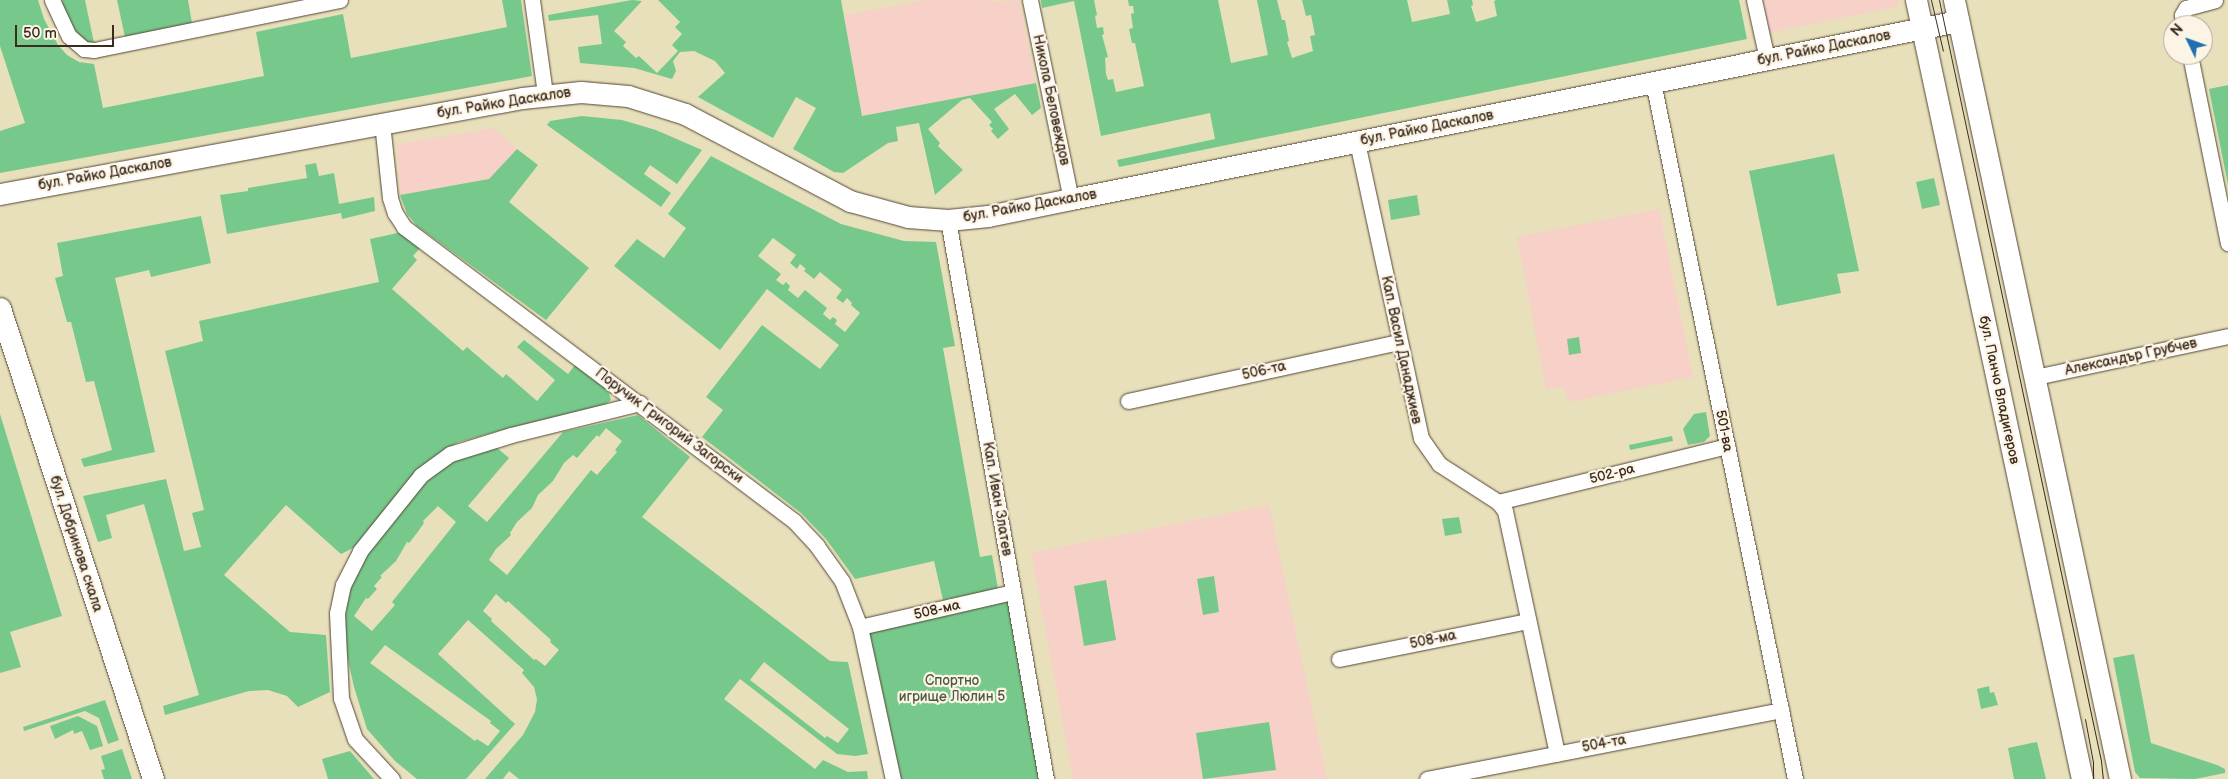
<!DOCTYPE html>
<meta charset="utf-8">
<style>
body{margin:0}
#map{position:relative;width:2228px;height:779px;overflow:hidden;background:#e7e0bb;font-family:"Balsamiq Sans",sans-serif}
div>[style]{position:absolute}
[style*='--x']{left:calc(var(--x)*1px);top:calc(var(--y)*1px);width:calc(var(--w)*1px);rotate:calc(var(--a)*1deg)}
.built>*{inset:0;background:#f7d1c7}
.green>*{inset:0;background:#77c98b}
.roads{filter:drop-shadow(0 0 1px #554536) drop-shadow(0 0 1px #554536)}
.street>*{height:15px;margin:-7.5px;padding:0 7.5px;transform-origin:7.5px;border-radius:7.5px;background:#fff}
.secondary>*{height:21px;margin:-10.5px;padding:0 10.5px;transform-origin:10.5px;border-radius:10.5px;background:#fff}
.tram>*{height:1px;margin:-0.5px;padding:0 0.5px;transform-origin:0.5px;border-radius:0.5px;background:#3b2a1e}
span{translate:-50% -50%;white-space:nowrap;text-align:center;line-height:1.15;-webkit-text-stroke:4.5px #fcf5e5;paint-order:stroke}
.street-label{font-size:14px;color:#3b2a1e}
.park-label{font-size:14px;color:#4d5a3f}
.north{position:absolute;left:2163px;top:15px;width:50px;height:50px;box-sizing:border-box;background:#fcf5e5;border:1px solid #afa495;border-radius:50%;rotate:312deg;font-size:14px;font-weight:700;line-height:20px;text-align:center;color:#3b2a1e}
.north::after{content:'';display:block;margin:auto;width:18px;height:22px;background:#1f6fb2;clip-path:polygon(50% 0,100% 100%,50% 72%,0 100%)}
.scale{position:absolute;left:15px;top:25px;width:99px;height:22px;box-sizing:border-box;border:2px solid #3b2a1e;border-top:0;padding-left:6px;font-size:15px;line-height:18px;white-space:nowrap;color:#3b2a1e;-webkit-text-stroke:4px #fcf5e5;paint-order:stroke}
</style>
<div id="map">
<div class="built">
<i style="clip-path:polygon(926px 0,990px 0,991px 2px,1019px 0,1036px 83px,862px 116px,844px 15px)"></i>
<i style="clip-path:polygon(1763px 0,1898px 0,1899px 6px,1770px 33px)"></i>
<i style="clip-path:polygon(494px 128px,517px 149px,489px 179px,400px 195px,397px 144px)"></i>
<i style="clip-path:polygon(1659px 209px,1693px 377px,1568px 402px,1564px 387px,1546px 390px,1517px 237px)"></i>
<i style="clip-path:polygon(1269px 505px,1327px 779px,1073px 779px,1031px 553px)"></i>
</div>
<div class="green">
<i style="clip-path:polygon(0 0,38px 0,44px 19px,58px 45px,67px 55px,79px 62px,94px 64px,103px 108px,264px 76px,256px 32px,343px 14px,351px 58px,507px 27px,502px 0,521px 0,532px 76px,0 173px,0 131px,25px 123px,0 46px)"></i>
<i style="clip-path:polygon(62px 0,85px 0,94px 43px,85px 43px,67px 26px)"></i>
<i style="clip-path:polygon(117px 0,188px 0,192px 23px,125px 37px)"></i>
<i style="clip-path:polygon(632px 0,642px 1px,614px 31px,626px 42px,623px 46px,636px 58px,639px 56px,657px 73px,678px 51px,672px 45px,682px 34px,675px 27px,680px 22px,658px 0,841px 0,862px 116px,1036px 83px,1041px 108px,1032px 115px,1015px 94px,994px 109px,1009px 129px,998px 139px,991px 131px,993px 129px,989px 125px,992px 122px,970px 98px,962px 100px,928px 129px,940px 143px,938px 146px,963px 170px,935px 195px,919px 123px,896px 127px,898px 141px,888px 143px,843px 173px,834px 172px,793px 149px,816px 108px,796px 97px,773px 138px,698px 97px,725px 73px,715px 61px,694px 51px,680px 52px,673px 61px,676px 71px,672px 79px,634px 68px,580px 63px,578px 47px,602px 44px,598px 15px,549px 21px,548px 15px)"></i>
<i style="clip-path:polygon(1041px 0,1094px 0,1097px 15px,1095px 16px,1097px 28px,1103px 27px,1104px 34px,1102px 35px,1108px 57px,1105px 58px,1106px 74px,1108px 80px,1113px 79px,1116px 92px,1144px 86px,1135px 43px,1132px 43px,1129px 29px,1133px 28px,1131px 14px,1134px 13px,1133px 6px,1129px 6px,1128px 0,1218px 0,1231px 63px,1268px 55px,1257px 0,1277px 0,1282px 20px,1285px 20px,1289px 41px,1287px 42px,1292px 58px,1313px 51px,1310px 36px,1315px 35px,1311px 15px,1306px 16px,1302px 0,1407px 0,1412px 22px,1450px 14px,1447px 0,1472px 0,1473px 5px,1471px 6px,1476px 22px,1497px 16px,1494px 1px,1497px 0,1739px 0,1747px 39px,1119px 167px,1117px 160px,1215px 139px,1210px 113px,1101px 136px,1074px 1px,1042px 8px)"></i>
<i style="clip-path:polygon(2228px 85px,2228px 185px,2209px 89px)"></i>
<i style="clip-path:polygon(582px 116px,622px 120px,656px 130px,702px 150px,677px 184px,650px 165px,644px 174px,671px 193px,661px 207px,547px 125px,550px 121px)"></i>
<i style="clip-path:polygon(517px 149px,538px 165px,509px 202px,589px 268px,546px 320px,417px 226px,407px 214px,400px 195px,489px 179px)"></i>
<i style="clip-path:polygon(1834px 154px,1859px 271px,1837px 274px,1841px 293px,1777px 306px,1749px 171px)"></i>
<i style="clip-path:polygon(evenodd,711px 156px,841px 224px,904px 241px,936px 242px,955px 346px,943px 348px,980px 557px,992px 555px,998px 589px,943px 600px,934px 561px,855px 579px,826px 539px,801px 513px,702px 437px,723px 410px,706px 397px,762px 325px,820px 369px,839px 345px,767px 289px,720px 350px,614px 266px,637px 239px,664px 258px,686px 228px,668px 214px,711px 156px,773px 238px,796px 255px,790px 263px,797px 269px,800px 264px,806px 269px,804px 271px,814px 279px,820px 272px,842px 290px,836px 298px,843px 303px,847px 298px,852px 303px,851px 305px,860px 313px,845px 332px,835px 324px,837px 320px,833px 317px,830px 320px,823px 314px,827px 308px,805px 290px,798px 298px,788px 290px,790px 286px,786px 282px,783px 285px,776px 280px,781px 274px,758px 256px,773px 238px)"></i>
<i style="clip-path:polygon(316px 163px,319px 176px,334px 173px,339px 204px,374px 197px,375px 211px,342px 219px,341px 213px,227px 234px,220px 195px,248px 191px,248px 188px,307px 178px,305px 165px)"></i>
<i style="clip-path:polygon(1934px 178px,1940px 205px,1922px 209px,1916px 182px)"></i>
<i style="clip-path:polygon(1417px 195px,1420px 215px,1391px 220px,1388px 200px)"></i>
<i style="clip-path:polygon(201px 216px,211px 263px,151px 277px,149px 270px,115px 278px,155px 452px,84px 467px,81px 459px,112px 450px,94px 381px,86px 382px,71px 322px,67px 322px,55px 278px,63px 276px,57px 243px)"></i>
<i style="clip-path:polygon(402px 232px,421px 247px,413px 256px,417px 260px,392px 289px,463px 351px,467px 347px,503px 378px,506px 374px,537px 401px,555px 380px,517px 347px,524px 340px,568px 374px,575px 365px,608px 390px,611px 400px,605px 405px,509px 428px,459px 442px,447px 448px,416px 471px,355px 547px,341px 554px,286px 505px,224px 575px,290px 632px,326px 635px,330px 692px,298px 707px,287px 696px,268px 690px,249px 691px,165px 715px,163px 706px,199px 695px,144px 504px,106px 515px,112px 538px,98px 542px,83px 496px,166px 479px,184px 551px,201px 547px,192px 513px,204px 510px,165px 351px,203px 341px,199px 321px,379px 282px,370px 239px)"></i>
<i style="clip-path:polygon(1579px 337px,1581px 353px,1569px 355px,1567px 339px)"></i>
<i style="clip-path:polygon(1706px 412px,1710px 436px,1704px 442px,1688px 445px,1683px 429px,1694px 414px)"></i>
<i style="clip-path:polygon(0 414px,62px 616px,10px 632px,21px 667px,0 673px)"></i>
<i style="clip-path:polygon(evenodd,638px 415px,690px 457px,642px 517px,830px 661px,848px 662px,868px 754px,855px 756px,837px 754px,740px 679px,724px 699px,815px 769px,823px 760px,848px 772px,867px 771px,868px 779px,519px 779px,509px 771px,503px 779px,485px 779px,523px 735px,535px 712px,537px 699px,534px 687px,522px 673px,524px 670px,468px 620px,438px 654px,515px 724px,466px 779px,417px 779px,395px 761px,367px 729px,354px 687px,346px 651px,345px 628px,347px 600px,350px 587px,367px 555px,419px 489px,435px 474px,454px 461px,496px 447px,509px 458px,468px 506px,487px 522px,563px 432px,638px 415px,606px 428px,622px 441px,615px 450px,617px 452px,597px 475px,591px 470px,507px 575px,489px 560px,496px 549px,511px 535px,510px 533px,517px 522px,532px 508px,538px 495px,553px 481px,564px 463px,573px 455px,577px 458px,597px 435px,599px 437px,606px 428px,638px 415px,438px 506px,456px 522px,392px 602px,395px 605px,372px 631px,354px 616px,366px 598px,368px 599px,377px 589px,374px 586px,382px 577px,380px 576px,396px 561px,407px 542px,409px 543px,417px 533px,424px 523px,423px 521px,438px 506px,638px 415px,496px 594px,506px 603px,508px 601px,551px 640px,550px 642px,559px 650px,545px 666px,536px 659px,534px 660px,491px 621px,492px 619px,483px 611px,496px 594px,638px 415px,385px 645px,491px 721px,490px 723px,500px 731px,488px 746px,477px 739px,475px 741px,370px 663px,385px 645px,638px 415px,764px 662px,849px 729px,838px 743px,827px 736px,825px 738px,750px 680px,764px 662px)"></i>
<i style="clip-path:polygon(1672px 436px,1673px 441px,1630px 450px,1629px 445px)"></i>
<i style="clip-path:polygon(1459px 517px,1462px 533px,1445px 536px,1442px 519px)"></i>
<i style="clip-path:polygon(1214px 576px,1219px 612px,1203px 615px,1197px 579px)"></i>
<i style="clip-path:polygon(1106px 580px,1116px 640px,1084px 646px,1074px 586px)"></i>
<i style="clip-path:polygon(1013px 592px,1046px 779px,893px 779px,860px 627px)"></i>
<i style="clip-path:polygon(2134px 654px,2151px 743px,2217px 765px,2225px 769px,2225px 773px,2195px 779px,2140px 778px,2135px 772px,2113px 658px)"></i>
<i style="clip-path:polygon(1989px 686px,1990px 693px,1994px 692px,1998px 705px,1981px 709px,1977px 689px)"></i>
<i style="clip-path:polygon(105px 700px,119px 740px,108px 744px,99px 718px,85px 711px,24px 731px,23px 727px)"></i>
<i style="clip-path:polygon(78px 716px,97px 726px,103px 746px,90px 750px,82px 731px,74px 734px,73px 730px,55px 739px,50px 726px)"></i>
<i style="clip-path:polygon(1269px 722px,1276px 770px,1203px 779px,1196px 733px)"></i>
<i style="clip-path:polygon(2037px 742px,2046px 779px,2014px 779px,2008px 748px)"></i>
<i style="clip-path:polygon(122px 749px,132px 779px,104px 779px,101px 770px,105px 769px,101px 756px)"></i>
<i style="clip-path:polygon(350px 751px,374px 779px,328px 779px,322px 759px)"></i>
</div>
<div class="roads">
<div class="street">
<i style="--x:52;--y:0;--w:40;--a:65"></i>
<i style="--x:69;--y:36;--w:20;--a:41"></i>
<i style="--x:84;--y:49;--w:10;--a:6"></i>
<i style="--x:94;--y:50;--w:251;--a:-11.5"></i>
<i style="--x:532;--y:0;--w:95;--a:82.1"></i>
<i style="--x:1030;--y:0;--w:203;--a:78.4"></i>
<i style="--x:1754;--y:0;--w:60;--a:77.6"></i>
<i style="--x:2183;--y:25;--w:10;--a:-96"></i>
<i style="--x:2182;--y:15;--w:8;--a:-60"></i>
<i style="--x:2186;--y:8;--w:30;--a:-15"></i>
<i style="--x:2190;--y:55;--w:192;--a:78.6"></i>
<i style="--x:1653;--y:82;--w:711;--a:78.48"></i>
<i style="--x:382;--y:123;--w:75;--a:83.9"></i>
<i style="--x:390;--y:198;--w:16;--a:72"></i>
<i style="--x:395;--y:213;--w:17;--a:57"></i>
<i style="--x:404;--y:227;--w:488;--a:37"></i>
<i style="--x:794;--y:521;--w:34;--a:47"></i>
<i style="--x:817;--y:546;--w:43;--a:54.5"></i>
<i style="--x:842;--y:581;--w:49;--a:68.6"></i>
<i style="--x:860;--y:627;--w:156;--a:77.8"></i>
<i style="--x:1357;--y:142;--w:303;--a:77.8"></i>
<i style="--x:1421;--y:438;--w:32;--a:55"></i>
<i style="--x:1439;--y:464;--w:70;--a:32.8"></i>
<i style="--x:1498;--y:502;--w:11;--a:52"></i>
<i style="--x:1505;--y:511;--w:248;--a:77.9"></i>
<i style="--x:948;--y:220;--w:568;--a:80.06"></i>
<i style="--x:2035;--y:377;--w:197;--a:-12"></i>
<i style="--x:1128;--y:401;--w:277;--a:-12.3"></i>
<i style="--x:1498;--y:502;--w:236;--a:-13.7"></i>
<i style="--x:860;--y:627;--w:157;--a:-12.9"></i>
<i style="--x:1339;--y:659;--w:193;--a:-11.4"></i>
<i style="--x:392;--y:779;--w:54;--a:-132.8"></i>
<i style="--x:355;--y:739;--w:43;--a:-108.9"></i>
<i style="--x:341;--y:698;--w:85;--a:-92.7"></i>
<i style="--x:337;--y:613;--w:29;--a:-78"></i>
<i style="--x:343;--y:585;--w:38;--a:-63"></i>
<i style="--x:360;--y:551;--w:97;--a:-51.2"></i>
<i style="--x:421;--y:475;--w:36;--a:-36"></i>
<i style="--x:450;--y:454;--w:64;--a:-17.3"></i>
<i style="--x:511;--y:435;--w:133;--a:-13.9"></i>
<i style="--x:1427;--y:779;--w:361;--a:-11"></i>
</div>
<div class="secondary">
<i style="--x:1916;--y:0;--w:796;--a:77.97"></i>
<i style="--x:1954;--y:0;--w:796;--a:77.97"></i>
<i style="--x:0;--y:194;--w:531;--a:-10.42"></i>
<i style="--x:522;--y:98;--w:59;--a:-5.8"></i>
<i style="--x:581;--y:92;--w:47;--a:4.9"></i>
<i style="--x:628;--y:96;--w:60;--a:17.5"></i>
<i style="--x:685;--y:114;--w:187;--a:27.8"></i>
<i style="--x:850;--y:201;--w:60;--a:15.4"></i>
<i style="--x:908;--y:217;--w:40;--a:4.3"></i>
<i style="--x:948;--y:220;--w:40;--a:-5.7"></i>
<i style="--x:988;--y:216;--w:85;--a:-11.6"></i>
<i style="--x:1071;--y:199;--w:905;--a:-11.35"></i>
<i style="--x:0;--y:308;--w:495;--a:72"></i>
</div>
</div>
<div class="tram">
<i style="--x:1931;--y:0;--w:52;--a:76.8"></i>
<i style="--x:1939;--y:0;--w:778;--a:77.98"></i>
<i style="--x:2101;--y:761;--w:18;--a:84"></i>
<i style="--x:2085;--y:719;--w:44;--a:79.5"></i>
<i style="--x:2093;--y:762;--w:17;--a:90"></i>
</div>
<div class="street-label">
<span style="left:1824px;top:48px;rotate:-11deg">бул. Райко Даскалов</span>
<span style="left:1051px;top:100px;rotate:78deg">Никола Беловеждов</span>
<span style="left:504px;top:103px;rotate:-9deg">бул. Райко Даскалов</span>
<span style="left:1427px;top:128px;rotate:-11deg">бул. Райко Даскалов</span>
<span style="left:105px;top:174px;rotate:-10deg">бул. Райко Даскалов</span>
<span style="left:1030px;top:206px;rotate:-10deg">бул. Райко Даскалов</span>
<span style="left:1401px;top:350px;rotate:78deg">Кап. Васил Данаджиев</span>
<span style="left:2131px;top:357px;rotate:-12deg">Александър Грубчев</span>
<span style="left:1264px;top:371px;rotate:-13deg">506-та</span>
<span style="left:1999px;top:390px;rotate:78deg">бул. Панчо Владигеров</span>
<span style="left:669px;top:426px;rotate:37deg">Поручик Григорий Загорски</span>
<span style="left:1724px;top:431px;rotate:79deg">501-ва</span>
<span style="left:1612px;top:474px;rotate:-14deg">502-ра</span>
<span style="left:997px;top:499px;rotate:80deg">Кап. Иван Златев</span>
<span style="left:76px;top:544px;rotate:72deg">бул. Добринова скала</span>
<span style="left:937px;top:610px;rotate:-13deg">508-ма</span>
<span style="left:1433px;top:640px;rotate:-12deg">508-ма</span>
<span style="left:1604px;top:744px;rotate:-11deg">504-та</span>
</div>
<div class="park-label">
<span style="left:952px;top:689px">Спортно<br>игрище Люлин 5</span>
</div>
<div class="north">N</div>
<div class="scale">50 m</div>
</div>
